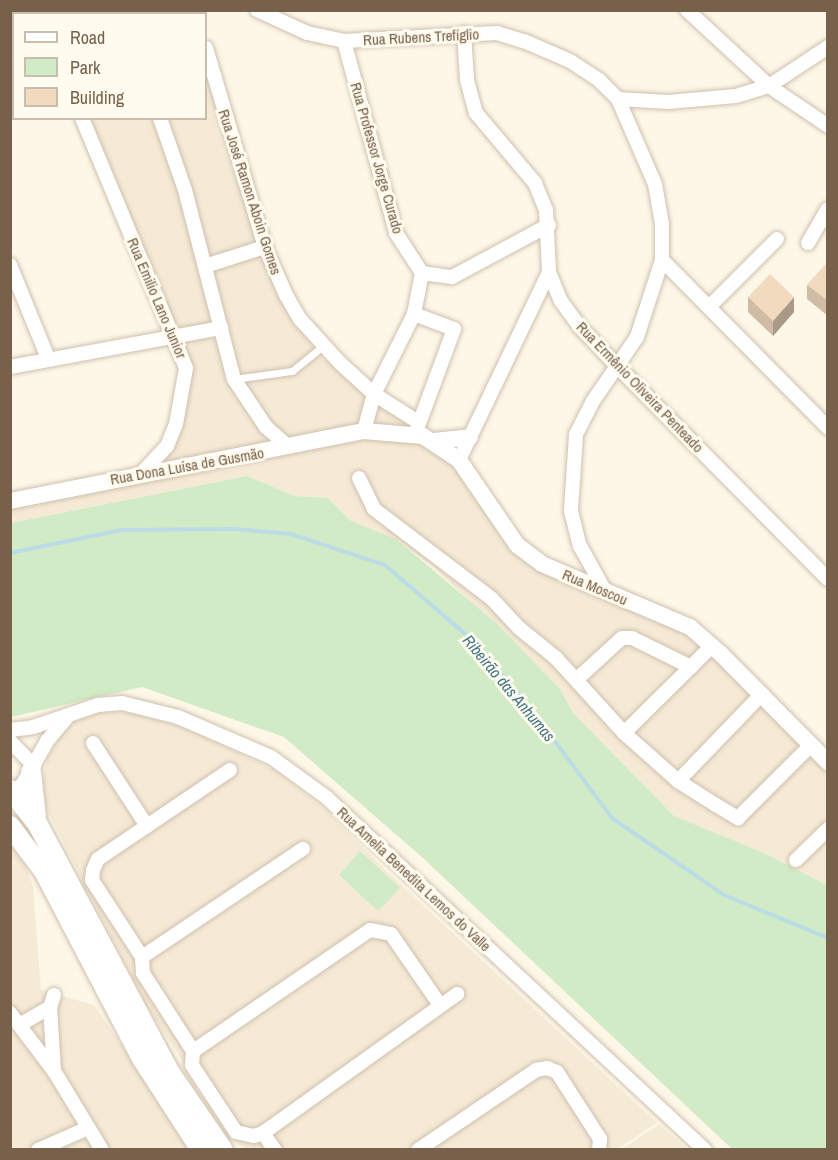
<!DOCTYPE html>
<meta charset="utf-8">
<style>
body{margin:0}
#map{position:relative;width:838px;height:1160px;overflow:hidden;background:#fdf7e8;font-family:"Archivo Narrow",sans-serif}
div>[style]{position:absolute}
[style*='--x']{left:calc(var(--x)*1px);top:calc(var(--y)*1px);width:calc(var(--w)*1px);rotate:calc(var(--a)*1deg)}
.residential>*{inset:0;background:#f4ead6}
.green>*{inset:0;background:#d0ebc5}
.stream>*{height:4px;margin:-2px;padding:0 2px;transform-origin:2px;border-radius:2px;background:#bbdbe7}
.roads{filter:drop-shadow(0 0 2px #cfc0ad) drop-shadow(0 0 2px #cfc0ad)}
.service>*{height:7px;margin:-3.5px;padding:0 3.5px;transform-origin:3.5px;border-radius:3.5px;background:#fff}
.minor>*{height:14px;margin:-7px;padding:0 7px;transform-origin:7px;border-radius:7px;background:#fff}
.tertiary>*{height:16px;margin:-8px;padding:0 8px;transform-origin:8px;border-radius:8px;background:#fff}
.secondary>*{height:20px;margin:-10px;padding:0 10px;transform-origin:10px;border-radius:10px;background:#fff}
.wall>*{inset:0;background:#d0bba4}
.shaded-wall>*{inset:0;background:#a99986}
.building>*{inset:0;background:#f2dabf}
span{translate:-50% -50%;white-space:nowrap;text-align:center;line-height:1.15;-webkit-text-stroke:6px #fffbee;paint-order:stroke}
.street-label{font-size:15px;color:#77614b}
.water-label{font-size:16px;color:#44758b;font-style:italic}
.frame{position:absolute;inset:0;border:12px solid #77614b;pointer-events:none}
.legend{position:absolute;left:12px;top:12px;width:195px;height:108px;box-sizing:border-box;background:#fffbee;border:2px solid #c9bdad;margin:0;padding:8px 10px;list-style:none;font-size:18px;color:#77614b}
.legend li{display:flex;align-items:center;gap:12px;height:30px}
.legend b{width:30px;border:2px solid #c9bdad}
</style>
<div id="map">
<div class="residential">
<i style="clip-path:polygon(206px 65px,281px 280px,317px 356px,348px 371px,437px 440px,525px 549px,710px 646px,827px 765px,827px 885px,764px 853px,674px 816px,573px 713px,560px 689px,436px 569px,396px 539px,351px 521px,328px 498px,295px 496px,247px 476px,11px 523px,10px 501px,164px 467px,188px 401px,191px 362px,90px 119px,206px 118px)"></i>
<i style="clip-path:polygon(100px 712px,134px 713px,187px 728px,278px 772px,325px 809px,384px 869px,657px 1123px,617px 1149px,251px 1150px,238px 1145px,146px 1005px,46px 808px,42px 784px,47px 759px,60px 736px,76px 721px)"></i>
<i style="clip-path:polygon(10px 845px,26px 865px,33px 887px,41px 990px,94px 1005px,192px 1149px,11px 1149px)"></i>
<i style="clip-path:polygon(659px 1124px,687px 1149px,622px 1149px)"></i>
</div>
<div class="green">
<i style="clip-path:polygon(247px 476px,295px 496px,328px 498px,351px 521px,396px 539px,497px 624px,560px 689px,573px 713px,674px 816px,764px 853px,827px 885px,827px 1149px,732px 1149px,423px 858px,284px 737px,142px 687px,11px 717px,11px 523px)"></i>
<i style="clip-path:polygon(360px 851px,400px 888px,378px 911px,339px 875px)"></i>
</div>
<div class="stream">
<i style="--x:10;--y:553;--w:114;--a:-11.6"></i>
<i style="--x:122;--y:530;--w:113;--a:-0.5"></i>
<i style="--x:235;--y:529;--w:56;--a:5.1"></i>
<i style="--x:291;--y:534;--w:99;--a:18.3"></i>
<i style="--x:385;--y:565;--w:113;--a:40.7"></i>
<i style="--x:471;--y:639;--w:86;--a:49.3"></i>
<i style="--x:527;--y:704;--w:142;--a:53.3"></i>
<i style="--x:612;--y:818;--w:136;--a:34.5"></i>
<i style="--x:724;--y:895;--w:113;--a:22.5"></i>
</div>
<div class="roads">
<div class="service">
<i style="--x:234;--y:379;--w:59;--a:-7.9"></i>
<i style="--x:292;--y:371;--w:40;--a:-39"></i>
</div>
<div class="minor">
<i style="--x:37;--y:10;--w:4;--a:63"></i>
<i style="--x:115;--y:10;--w:4;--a:63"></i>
<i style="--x:194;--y:10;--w:4;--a:76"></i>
<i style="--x:257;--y:10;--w:55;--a:24.7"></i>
<i style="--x:307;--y:33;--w:38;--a:12"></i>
<i style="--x:344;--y:41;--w:153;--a:-3"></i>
<i style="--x:497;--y:33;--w:28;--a:17"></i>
<i style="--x:524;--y:41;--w:50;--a:23.5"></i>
<i style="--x:570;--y:61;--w:35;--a:33"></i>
<i style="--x:599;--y:80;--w:27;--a:45"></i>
<i style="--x:618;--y:99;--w:93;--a:66.5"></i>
<i style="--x:655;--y:184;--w:41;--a:80.1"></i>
<i style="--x:662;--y:224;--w:36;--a:90"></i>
<i style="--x:662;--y:260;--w:81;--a:108"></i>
<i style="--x:637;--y:337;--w:78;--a:124.5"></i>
<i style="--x:593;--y:401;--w:38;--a:117"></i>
<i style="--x:576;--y:435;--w:76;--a:93.8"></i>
<i style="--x:571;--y:511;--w:36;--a:76"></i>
<i style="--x:580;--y:546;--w:51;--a:60.9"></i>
<i style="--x:687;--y:10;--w:112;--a:42.8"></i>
<i style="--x:769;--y:86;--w:71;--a:34.1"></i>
<i style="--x:132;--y:14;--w:7;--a:-34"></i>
<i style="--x:464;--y:33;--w:47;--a:86.3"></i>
<i style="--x:467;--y:80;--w:34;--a:75"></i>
<i style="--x:476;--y:113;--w:92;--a:49.9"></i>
<i style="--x:535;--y:183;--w:29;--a:68"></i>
<i style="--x:546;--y:210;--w:62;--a:87.2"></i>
<i style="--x:549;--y:272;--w:31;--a:68"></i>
<i style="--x:561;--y:301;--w:32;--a:54"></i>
<i style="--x:580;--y:327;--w:55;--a:46.5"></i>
<i style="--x:618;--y:367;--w:298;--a:45.3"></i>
<i style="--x:344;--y:41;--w:199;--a:74.8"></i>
<i style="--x:396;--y:233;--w:48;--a:57"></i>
<i style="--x:422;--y:273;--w:30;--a:8"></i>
<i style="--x:452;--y:277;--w:110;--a:-28.2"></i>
<i style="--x:206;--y:48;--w:208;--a:73.5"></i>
<i style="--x:265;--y:247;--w:52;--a:66.4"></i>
<i style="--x:286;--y:295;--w:28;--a:60"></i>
<i style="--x:300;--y:319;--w:59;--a:47.7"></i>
<i style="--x:340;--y:363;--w:46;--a:42.4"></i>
<i style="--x:374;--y:394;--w:52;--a:32.5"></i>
<i style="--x:618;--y:99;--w:50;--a:3.4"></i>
<i style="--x:668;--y:102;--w:68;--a:-5"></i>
<i style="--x:736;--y:96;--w:34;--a:-17"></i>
<i style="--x:769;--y:86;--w:71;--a:-33.5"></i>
<i style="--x:82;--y:118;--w:271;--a:67.4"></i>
<i style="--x:186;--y:368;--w:57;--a:100.1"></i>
<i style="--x:176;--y:424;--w:24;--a:112"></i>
<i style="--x:167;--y:446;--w:38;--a:133"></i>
<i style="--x:160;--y:118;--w:76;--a:70.9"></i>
<i style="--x:185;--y:190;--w:195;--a:75.5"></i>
<i style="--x:234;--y:379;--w:58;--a:56.3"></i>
<i style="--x:266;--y:427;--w:30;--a:41"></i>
<i style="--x:808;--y:243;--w:39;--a:-60"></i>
<i style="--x:662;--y:260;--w:236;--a:45.3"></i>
<i style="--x:10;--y:265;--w:100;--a:67.8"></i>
<i style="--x:205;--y:266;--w:63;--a:-17.6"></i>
<i style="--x:709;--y:307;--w:96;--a:-45"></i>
<i style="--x:414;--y:314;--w:43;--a:20.6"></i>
<i style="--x:454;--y:329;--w:107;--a:110.3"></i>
<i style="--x:10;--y:367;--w:215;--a:-10.5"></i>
<i style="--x:364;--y:431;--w:38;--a:-75"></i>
<i style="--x:374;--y:394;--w:89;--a:-63.4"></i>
<i style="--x:414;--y:314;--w:42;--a:-79"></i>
<i style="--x:459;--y:460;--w:208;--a:-64.4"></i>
<i style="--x:359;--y:478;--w:34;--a:64"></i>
<i style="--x:374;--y:509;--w:148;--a:37.3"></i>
<i style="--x:492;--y:599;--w:40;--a:47"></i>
<i style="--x:519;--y:628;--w:48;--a:39"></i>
<i style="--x:556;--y:658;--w:101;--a:47.8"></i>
<i style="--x:624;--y:733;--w:72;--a:41.6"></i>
<i style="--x:678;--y:781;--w:45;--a:32.3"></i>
<i style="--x:716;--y:805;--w:26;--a:31"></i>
<i style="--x:738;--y:818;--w:103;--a:-45"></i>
<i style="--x:576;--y:680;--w:62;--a:-42.4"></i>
<i style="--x:622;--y:638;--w:10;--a:0"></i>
<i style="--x:632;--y:638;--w:66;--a:26.2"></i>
<i style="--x:10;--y:730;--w:23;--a:-7"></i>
<i style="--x:33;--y:727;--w:69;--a:-18.7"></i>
<i style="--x:98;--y:705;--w:24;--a:-5"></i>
<i style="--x:122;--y:703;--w:58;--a:14"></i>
<i style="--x:178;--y:717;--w:101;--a:23.3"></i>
<i style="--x:271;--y:757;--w:68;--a:36"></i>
<i style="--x:326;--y:797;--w:518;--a:42.97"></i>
<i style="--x:624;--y:733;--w:124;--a:-44.7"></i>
<i style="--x:10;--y:741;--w:35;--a:46"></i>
<i style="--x:93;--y:743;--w:99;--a:57"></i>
<i style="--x:678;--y:781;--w:121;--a:-46"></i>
<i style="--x:13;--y:792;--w:13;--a:-39"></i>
<i style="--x:23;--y:784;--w:49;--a:-60.8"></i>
<i style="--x:47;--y:741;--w:31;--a:-50"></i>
<i style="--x:796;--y:860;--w:45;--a:-44.1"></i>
<i style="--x:142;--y:957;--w:194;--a:-33.9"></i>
<i style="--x:54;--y:995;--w:13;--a:108"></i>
<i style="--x:50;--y:1007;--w:64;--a:86.4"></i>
<i style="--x:440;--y:1005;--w:86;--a:-124.6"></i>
<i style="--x:391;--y:934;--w:21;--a:-169"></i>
<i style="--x:370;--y:930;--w:214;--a:145.6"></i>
<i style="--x:193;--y:1051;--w:14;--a:94"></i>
<i style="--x:192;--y:1065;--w:80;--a:56.7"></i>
<i style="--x:236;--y:1132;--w:18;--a:13"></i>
<i style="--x:254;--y:1136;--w:9;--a:-18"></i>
<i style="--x:263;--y:1133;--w:239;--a:-35.6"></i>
<i style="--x:10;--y:1013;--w:73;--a:52.8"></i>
<i style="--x:54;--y:1071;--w:92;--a:58.7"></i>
<i style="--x:21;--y:1024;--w:34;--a:-30"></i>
<i style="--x:193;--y:1051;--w:93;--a:-122.7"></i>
<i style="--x:143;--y:973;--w:16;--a:-94"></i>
<i style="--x:142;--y:957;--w:92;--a:-123"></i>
<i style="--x:92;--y:880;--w:10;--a:-84"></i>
<i style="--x:93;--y:870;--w:12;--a:-66"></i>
<i style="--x:98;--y:859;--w:159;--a:-34"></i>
<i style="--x:263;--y:1133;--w:21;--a:55"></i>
<i style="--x:38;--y:1150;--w:55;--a:-23.7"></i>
<i style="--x:418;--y:1150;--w:143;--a:-34.1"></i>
<i style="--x:536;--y:1070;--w:11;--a:-10"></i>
<i style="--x:547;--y:1068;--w:11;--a:22"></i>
<i style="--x:557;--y:1072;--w:80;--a:57.3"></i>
<i style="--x:600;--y:1139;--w:11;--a:95"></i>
</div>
<div class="tertiary">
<i style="--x:434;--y:441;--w:36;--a:-6"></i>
<i style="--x:10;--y:501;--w:361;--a:-11.2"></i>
<i style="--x:364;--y:431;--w:59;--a:4.8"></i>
<i style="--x:423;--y:436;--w:43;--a:33.7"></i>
<i style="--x:459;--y:460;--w:103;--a:55.7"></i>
<i style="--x:517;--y:545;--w:31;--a:37"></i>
<i style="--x:542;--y:564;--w:161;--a:23.1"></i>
<i style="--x:690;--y:627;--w:43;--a:41.2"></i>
<i style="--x:722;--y:655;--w:151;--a:45.3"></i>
</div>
<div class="secondary">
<i style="--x:31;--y:772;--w:45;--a:83.7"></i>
<i style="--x:10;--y:790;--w:43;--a:50.7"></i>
<i style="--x:37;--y:823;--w:283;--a:62"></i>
<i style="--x:170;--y:1073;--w:93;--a:55.5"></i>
<i style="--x:10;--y:826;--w:56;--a:52.9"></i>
<i style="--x:44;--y:871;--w:213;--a:62.4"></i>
<i style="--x:143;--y:1060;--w:107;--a:57.2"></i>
</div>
</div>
<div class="wall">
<i style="clip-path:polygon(828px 262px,828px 316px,807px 299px,807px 285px)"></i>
<i style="clip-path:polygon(748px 297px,794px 312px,773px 336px,748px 312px)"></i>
</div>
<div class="shaded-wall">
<i style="clip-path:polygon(794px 297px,794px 312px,773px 336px,773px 321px)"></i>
</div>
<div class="building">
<i style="clip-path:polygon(828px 262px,828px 301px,807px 285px)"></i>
<i style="clip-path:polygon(770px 274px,794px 297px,773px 321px,748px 297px)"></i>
</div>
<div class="street-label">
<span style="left:421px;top:37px;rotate:-3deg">Rua Rubens Trefíglio</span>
<span style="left:377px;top:158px;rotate:74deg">Rua Professor Jorge Curado</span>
<span style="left:250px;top:192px;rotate:72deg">Rua José Ramon Aboin Gomes</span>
<span style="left:157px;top:298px;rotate:67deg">Rua Emilio Lano Junior</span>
<span style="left:640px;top:387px;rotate:46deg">Rua Ermênio Oliveira Penteado</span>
<span style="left:187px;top:466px;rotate:-10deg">Rua Dona Luísa de Gusmão</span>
<span style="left:595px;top:587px;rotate:23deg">Rua Moscou</span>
<span style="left:414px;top:879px;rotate:43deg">Rua Amelia Benedita Lemos do Valle</span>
</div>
<div class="water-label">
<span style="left:509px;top:688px;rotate:50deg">Ribeirão das Anhumas</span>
</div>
<div class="frame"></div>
<ul class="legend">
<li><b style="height:8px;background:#fff"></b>Road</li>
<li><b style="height:16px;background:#d0ebc5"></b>Park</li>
<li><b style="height:16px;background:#f2dabf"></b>Building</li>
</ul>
</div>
